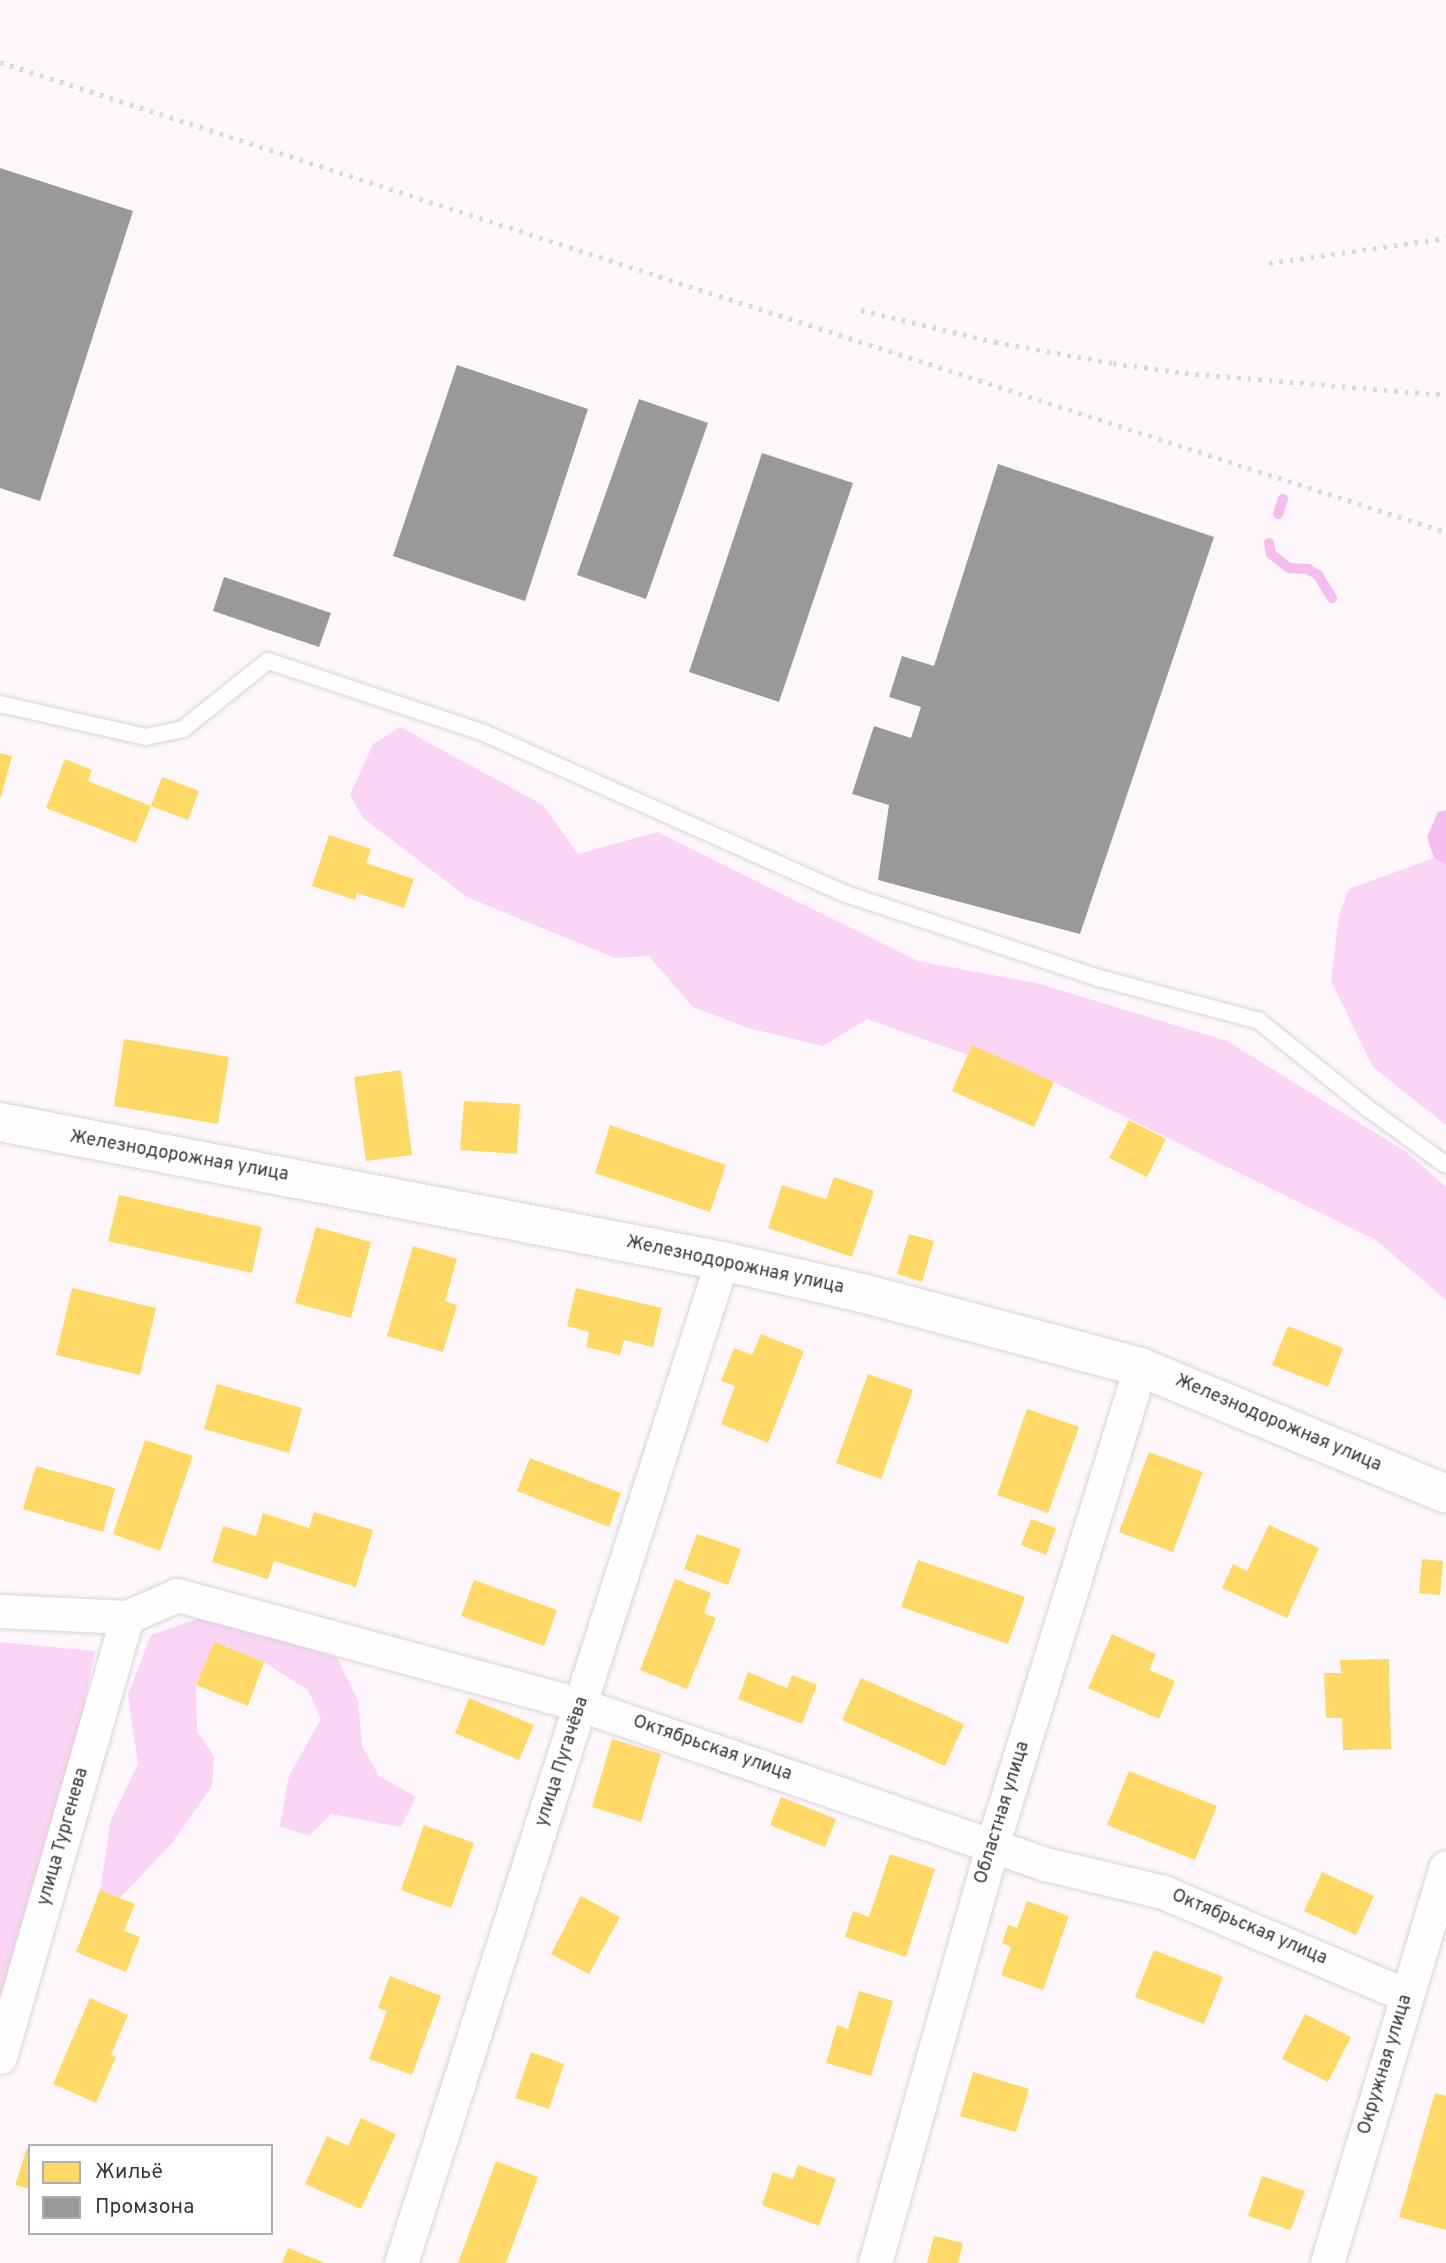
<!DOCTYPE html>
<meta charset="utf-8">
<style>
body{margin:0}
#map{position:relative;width:1446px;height:2263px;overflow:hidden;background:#fdf7fc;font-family:Overpass,sans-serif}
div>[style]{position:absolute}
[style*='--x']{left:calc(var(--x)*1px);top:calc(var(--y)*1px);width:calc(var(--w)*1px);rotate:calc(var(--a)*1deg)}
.green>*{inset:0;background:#fad5f5}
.water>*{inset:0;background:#f5bcee}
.homes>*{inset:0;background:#ffd966}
.industry>*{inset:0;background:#999}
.stream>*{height:10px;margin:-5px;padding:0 5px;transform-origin:5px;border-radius:5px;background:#f5bcee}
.roads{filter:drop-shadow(0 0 2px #dad2d9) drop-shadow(0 0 2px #dad2d9)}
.lane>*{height:16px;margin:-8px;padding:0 8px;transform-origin:8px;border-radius:8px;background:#fffeff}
.street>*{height:33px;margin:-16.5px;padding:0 16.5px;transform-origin:16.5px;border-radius:16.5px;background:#fffeff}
.secondary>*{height:38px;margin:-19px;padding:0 19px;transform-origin:19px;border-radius:19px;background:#fffeff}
.rail>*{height:5px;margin-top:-2.5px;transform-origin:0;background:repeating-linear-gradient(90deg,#dad8da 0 3.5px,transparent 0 10.5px)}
span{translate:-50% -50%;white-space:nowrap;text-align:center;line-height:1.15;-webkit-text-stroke:7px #fff;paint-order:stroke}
.street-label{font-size:18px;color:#3c333b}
.legend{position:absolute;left:28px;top:2144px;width:245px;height:91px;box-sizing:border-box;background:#fff;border:2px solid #b1adb1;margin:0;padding:9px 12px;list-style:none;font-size:21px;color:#3c333b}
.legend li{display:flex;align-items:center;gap:14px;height:35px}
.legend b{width:35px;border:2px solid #b1adb1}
</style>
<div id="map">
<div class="green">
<i style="clip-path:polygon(400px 727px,543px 805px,578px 854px,657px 832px,918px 961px,1040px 984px,1227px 1041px,1406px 1152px,1446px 1187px,1446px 1300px,1376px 1240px,1054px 1082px,973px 1046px,968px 1055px,867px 1019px,823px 1046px,748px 1028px,693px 1007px,649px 956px,615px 958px,467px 897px,363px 818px,350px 795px,373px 744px)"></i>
<i style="clip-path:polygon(1434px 858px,1446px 865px,1446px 1125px,1373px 1067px,1331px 981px,1339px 915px,1349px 889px)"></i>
<i style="clip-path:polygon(208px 1615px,337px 1658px,358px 1700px,362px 1746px,379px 1776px,416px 1797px,401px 1827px,331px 1814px,309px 1836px,280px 1826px,289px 1776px,321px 1719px,308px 1690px,264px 1662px,214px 1642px,196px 1685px,197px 1731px,214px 1756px,212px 1786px,172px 1843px,120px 1898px,100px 1890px,111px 1820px,138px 1764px,128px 1695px,151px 1635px)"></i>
<i style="clip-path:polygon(0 1642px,95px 1651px,79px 1730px,0 2000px)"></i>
</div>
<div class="water">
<i style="clip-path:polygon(1446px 810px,1446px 865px,1434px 858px,1427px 837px,1438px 812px)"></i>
</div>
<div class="homes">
<i style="clip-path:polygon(0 753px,12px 756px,1px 797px,0 797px)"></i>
<i style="clip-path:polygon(65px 759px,92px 770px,88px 781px,151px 806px,136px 843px,46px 808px)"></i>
<i style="clip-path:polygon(162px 777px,199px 791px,188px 820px,151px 806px)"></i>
<i style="clip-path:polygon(329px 835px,371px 849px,366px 863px,414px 879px,404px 908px,357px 893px,355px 900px,312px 886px)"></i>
<i style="clip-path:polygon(124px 1039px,229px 1057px,218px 1124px,114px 1106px)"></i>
<i style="clip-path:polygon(972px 1045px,1054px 1082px,1034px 1127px,952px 1091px)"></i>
<i style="clip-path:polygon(401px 1070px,412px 1155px,366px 1161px,354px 1077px)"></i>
<i style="clip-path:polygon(464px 1101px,520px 1104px,517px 1154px,460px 1150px)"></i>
<i style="clip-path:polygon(1129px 1120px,1166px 1139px,1147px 1177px,1109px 1158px)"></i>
<i style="clip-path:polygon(610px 1125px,726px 1165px,710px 1212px,595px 1173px)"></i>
<i style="clip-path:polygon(834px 1177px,874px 1191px,852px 1257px,768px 1228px,782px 1185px,826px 1199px)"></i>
<i style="clip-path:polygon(119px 1195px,262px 1227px,252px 1273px,108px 1241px)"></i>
<i style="clip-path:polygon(316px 1227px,371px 1242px,351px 1318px,295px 1303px)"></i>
<i style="clip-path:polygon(909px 1234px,934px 1241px,922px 1282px,897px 1274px)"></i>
<i style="clip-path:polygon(413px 1246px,457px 1259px,445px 1301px,457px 1305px,443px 1352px,387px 1336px)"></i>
<i style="clip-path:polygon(72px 1288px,156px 1308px,140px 1375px,56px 1355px)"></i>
<i style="clip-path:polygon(576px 1288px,662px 1308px,653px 1347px,624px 1340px,620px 1355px,586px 1347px,589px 1332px,567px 1326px)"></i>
<i style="clip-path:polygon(1288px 1326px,1343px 1348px,1328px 1387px,1272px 1365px)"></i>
<i style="clip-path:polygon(761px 1334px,804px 1351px,768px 1443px,721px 1424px,735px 1386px,721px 1381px,734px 1348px,752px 1355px)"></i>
<i style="clip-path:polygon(868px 1374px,913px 1390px,881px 1479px,836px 1463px)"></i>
<i style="clip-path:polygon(217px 1384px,302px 1408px,289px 1453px,204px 1429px)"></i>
<i style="clip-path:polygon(1027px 1409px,1079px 1427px,1048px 1513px,997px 1495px)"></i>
<i style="clip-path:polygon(145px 1440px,193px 1456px,160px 1551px,113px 1534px)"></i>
<i style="clip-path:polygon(1149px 1452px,1203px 1472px,1173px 1552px,1119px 1532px)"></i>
<i style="clip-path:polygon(530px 1458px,621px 1493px,609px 1527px,517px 1491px)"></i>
<i style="clip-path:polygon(36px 1466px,115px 1488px,103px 1532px,23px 1509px)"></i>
<i style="clip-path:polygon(314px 1512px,373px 1530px,356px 1587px,274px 1561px,268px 1579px,212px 1562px,223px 1526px,256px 1536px,263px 1513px,309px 1528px)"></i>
<i style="clip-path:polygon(1031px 1519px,1056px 1528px,1046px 1555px,1021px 1545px)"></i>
<i style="clip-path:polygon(1269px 1525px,1319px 1548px,1287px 1618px,1222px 1588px,1233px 1564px,1247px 1571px)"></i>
<i style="clip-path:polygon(697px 1534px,741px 1549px,728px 1585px,684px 1569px)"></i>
<i style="clip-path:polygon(1422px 1559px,1443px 1561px,1440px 1595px,1419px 1593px)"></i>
<i style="clip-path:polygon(918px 1560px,1025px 1597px,1008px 1644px,901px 1607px)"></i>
<i style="clip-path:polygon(675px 1579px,711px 1593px,704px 1613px,716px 1618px,687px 1689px,640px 1670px)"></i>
<i style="clip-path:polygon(474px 1580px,557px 1610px,544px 1646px,461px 1616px)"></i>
<i style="clip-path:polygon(1112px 1634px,1156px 1654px,1149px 1670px,1175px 1681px,1159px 1719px,1088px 1688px)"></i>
<i style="clip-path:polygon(214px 1642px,264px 1662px,248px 1706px,196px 1685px)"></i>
<i style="clip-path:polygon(1389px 1659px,1391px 1749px,1343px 1750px,1342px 1718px,1326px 1718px,1324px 1673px,1341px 1673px,1340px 1660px)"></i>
<i style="clip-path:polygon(748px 1672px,787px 1688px,792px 1675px,817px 1685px,802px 1724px,738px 1699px)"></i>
<i style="clip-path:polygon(861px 1678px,964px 1724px,945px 1766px,842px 1720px)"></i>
<i style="clip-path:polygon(469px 1698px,534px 1725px,519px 1760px,455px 1733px)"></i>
<i style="clip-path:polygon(612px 1739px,661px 1754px,641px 1822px,592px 1807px)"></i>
<i style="clip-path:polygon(1129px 1771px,1217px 1806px,1195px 1860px,1107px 1825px)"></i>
<i style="clip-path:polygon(781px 1797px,836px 1819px,825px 1847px,770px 1825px)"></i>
<i style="clip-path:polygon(424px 1825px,474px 1843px,451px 1908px,401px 1890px)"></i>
<i style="clip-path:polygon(890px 1854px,935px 1869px,906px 1957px,845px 1937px,853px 1911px,869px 1917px)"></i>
<i style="clip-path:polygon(1322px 1872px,1374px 1896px,1356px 1935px,1304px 1911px)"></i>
<i style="clip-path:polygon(100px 1890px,135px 1904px,124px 1931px,140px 1937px,126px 1972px,76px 1952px)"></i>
<i style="clip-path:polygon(581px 1896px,620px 1917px,589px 1974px,551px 1954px)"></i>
<i style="clip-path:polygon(1027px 1901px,1069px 1916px,1043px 1990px,1001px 1975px,1011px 1947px,1002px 1943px,1008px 1925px,1017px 1928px)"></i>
<i style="clip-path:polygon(1154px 1950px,1223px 1977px,1204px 2024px,1135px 1997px)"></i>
<i style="clip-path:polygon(390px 1976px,441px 1996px,412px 2075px,369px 2059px,387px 2011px,378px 2008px)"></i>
<i style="clip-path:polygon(859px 1991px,893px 2001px,871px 2076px,826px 2063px,837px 2025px,848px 2029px)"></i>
<i style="clip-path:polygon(90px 1998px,128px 2015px,111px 2055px,116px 2057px,96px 2103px,53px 2084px)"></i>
<i style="clip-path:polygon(1305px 2014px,1351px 2037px,1328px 2082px,1282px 2059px)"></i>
<i style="clip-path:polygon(531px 2052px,564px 2064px,549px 2109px,515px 2098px)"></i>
<i style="clip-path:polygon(973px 2072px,1029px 2089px,1016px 2132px,960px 2116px)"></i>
<i style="clip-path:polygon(1435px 2093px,1446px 2096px,1446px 2230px,1399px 2217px)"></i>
<i style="clip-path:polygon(361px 2118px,396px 2134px,361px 2209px,305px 2184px,327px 2136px,348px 2146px)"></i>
<i style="clip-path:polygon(27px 2148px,30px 2149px,30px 2189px,15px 2185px)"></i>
<i style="clip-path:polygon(496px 2161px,538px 2177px,506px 2263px,458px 2263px)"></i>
<i style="clip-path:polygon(798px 2165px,836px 2179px,819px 2226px,762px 2205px,773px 2172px,793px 2179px)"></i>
<i style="clip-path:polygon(1262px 2176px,1305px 2191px,1291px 2230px,1248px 2216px)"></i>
<i style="clip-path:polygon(934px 2236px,963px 2243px,958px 2263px,927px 2263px)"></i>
<i style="clip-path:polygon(288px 2248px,325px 2263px,282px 2263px)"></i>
</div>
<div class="industry">
<i style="clip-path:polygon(0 168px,133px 211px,40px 501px,0 488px)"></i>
<i style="clip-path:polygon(457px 365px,588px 409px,525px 601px,393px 556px)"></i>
<i style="clip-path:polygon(639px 399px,708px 423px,646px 599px,577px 575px)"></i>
<i style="clip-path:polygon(762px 453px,853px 483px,779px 702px,689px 672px)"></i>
<i style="clip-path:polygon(998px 464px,1214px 537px,1080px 934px,878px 880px,889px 805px,852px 794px,874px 726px,911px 738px,921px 707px,889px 697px,902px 656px,934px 666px)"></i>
<i style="clip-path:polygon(224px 577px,331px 613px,319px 647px,213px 611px)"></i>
</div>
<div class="stream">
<i style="--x:1278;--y:514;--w:16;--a:-72"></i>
<i style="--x:1269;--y:543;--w:11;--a:80"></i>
<i style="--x:1271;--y:554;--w:23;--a:38"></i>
<i style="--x:1289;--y:568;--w:19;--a:3"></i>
<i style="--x:1308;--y:569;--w:12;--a:31"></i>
<i style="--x:1318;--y:575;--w:27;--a:59"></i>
</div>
<div class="roads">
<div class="lane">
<i style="--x:0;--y:704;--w:150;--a:12.7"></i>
<i style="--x:146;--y:737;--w:38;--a:-12"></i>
<i style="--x:183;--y:729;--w:109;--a:-38.7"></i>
<i style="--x:268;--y:661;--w:228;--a:18.4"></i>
<i style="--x:484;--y:733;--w:393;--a:24"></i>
<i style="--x:843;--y:893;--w:270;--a:18.4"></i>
<i style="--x:1099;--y:978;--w:166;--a:15"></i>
<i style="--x:1259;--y:1021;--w:137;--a:38.8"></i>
<i style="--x:1366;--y:1107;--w:99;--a:35.9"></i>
</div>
<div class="street">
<i style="--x:0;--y:1611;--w:127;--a:2.7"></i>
<i style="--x:127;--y:1617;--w:55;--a:-23.7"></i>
<i style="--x:177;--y:1595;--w:419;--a:15.2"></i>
<i style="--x:581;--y:1705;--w:490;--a:18.9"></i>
<i style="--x:1045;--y:1864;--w:121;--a:13.3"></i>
<i style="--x:1163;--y:1892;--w:264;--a:23"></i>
<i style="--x:0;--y:2057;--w:458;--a:-73.9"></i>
<i style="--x:401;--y:2263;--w:1052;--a:-72.24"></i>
<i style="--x:875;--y:2263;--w:436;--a:-74.3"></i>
<i style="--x:993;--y:1843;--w:498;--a:-72.8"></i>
<i style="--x:1327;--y:2263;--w:413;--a:-73.3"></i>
</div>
<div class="secondary">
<i style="--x:0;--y:1122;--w:735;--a:10.9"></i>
<i style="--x:722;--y:1261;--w:144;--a:12.9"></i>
<i style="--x:862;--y:1293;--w:288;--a:14.9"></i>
<i style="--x:1140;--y:1367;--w:331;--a:22.5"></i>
</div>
</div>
<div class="rail">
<i style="--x:0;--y:62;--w:1520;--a:18.01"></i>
<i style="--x:1269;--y:263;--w:179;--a:-8"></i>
<i style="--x:861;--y:310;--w:138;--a:13.4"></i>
<i style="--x:995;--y:342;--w:120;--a:10.1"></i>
<i style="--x:1113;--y:363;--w:73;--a:7.9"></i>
<i style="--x:1185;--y:373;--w:262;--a:4.8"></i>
</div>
<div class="street-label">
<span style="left:179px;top:1157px;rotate:10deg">Железнодорожная улица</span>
<span style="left:735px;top:1266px;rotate:12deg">Железнодорожная улица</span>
<span style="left:1278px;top:1424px;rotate:23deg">Железнодорожная улица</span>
<span style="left:712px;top:1749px;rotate:19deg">Октябрьская улица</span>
<span style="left:563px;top:1762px;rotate:-72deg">улица Пугачёва</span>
<span style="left:1003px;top:1813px;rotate:-73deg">Областная улица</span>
<span style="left:64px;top:1837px;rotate:-74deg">улица Тургенева</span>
<span style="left:1249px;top:1928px;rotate:23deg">Октябрьская улица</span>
<span style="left:1386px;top:2065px;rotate:-73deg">Окружная улица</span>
</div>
<ul class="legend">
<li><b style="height:19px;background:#ffd966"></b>Жильё</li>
<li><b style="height:19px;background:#999"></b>Промзона</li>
</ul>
</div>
